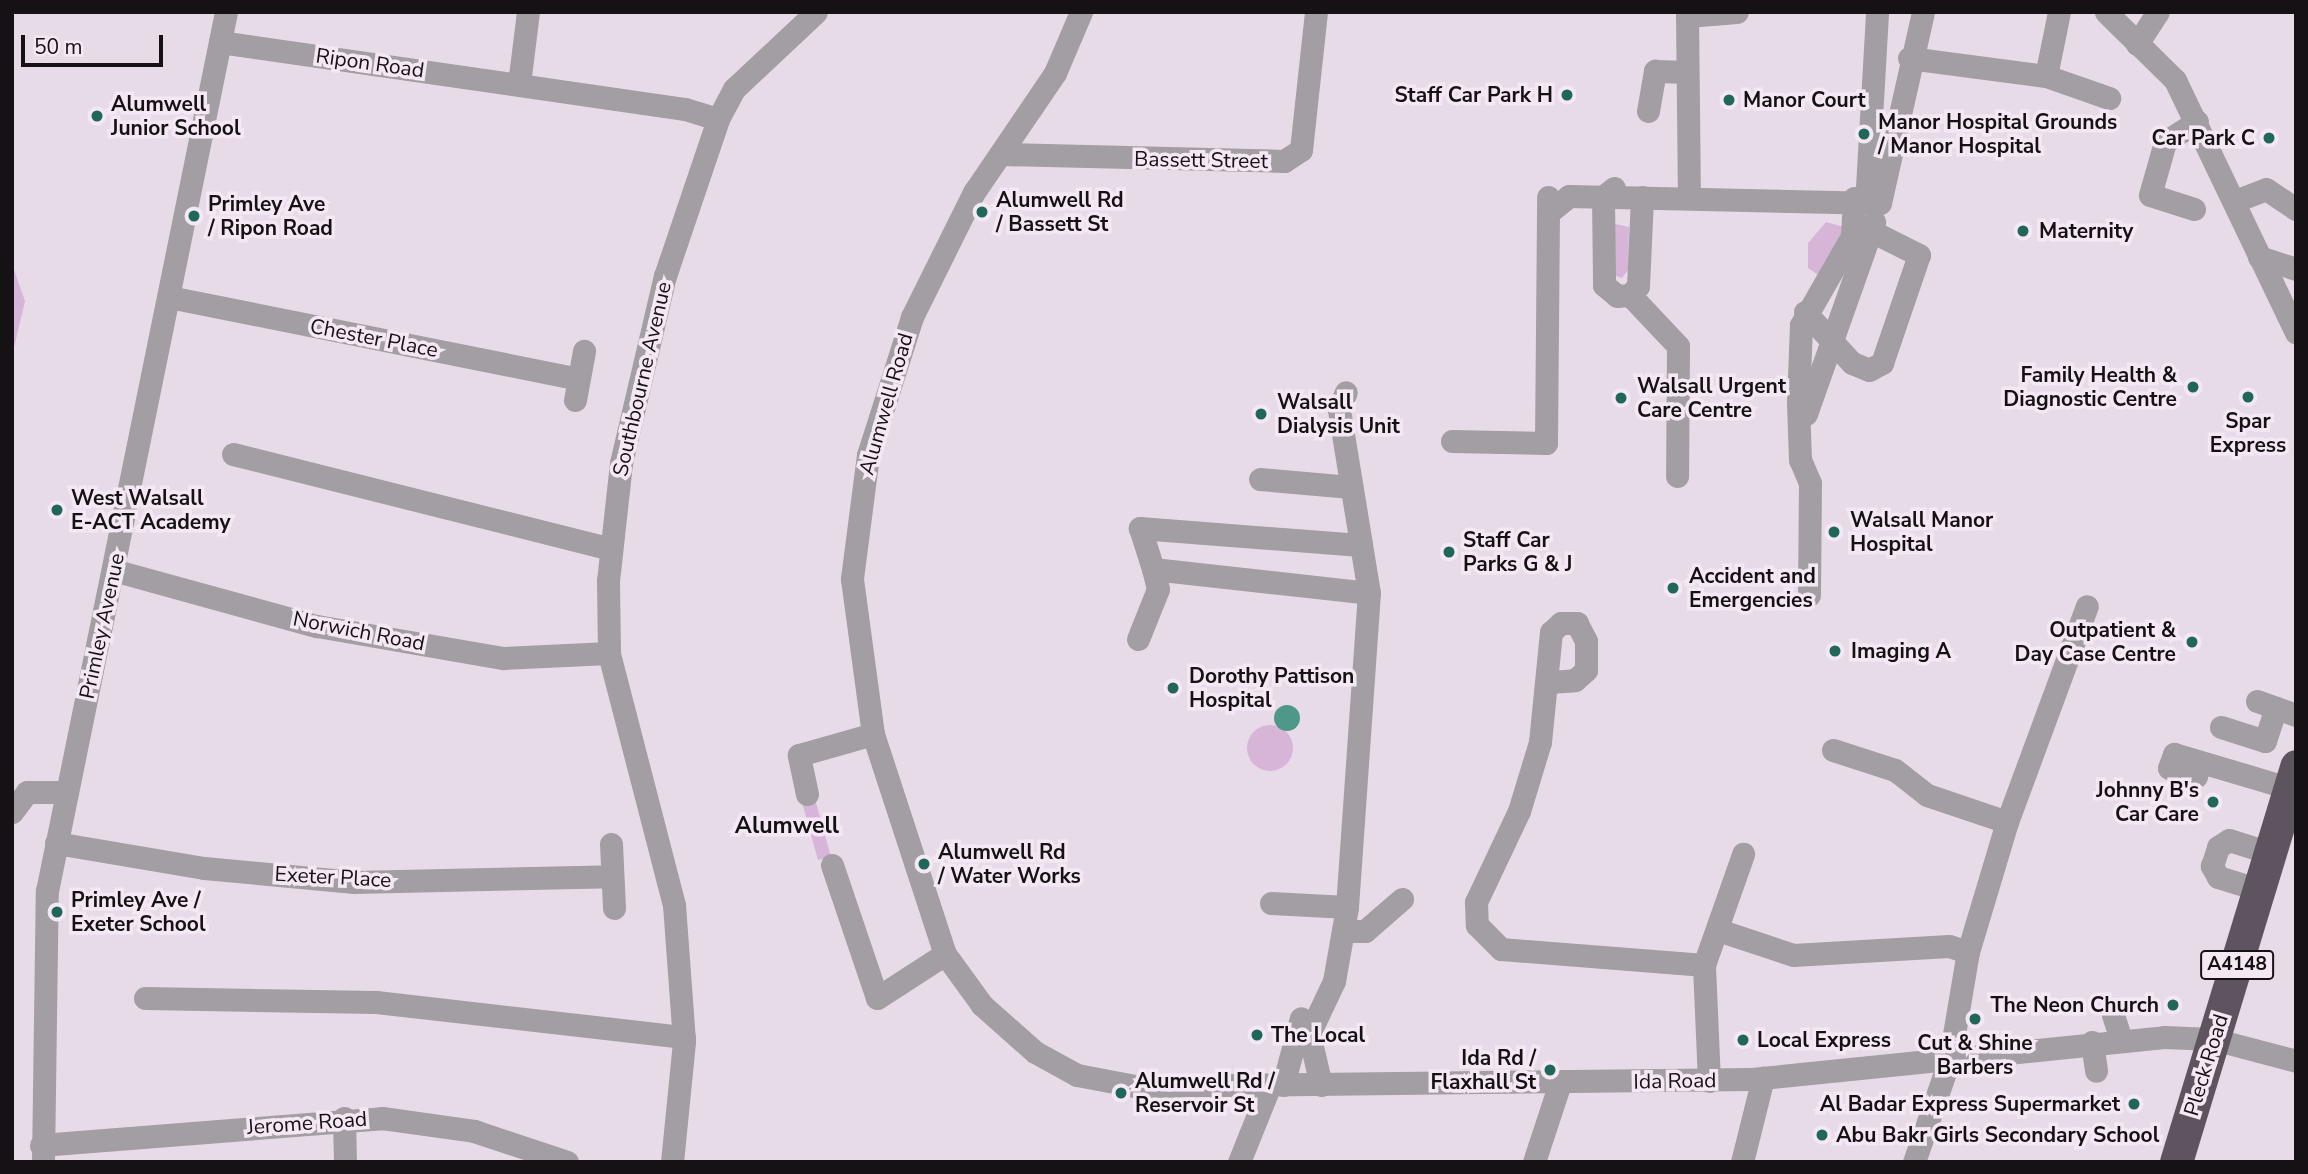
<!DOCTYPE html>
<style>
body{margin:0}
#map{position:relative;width:2308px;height:1174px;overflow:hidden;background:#e8dbe8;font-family:"Nunito Sans",sans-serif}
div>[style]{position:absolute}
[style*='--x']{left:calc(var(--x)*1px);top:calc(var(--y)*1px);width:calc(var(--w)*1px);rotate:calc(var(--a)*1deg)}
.green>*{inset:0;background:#d7b5d9}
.round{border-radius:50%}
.water>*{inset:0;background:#4f9789}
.minor>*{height:23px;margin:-11.5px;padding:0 11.5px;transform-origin:11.5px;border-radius:11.5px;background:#a39ea3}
.highway>*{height:33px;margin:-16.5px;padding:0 16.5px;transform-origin:16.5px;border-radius:16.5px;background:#5e545f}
.dots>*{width:19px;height:19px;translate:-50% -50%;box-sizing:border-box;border:4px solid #f5e8f5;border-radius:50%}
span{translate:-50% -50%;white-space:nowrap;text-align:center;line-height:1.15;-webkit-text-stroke:7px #f5e8f5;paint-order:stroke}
.shield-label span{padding:2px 5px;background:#f5e8f5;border:2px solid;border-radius:5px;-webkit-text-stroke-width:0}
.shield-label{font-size:19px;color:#151115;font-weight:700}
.street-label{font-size:21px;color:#151115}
.poi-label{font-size:21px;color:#151115;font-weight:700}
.right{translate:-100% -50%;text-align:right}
.left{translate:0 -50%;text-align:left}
.neighbourhood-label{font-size:23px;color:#151115;font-weight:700}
.frame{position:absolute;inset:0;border:14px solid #151115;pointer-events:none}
.scale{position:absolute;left:21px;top:35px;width:142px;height:32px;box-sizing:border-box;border:4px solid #151115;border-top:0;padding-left:9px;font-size:21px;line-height:24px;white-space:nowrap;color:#151115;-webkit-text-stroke:5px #f5e8f5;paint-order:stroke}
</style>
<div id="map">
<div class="green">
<i style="clip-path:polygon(1826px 222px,1844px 227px,1821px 277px,1808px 268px,1808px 243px)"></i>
<i style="clip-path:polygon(1611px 223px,1629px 227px,1628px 270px,1622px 278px,1613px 275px)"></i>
<i style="clip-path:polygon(12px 264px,25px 301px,12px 356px)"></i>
<i class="round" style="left:1247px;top:725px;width:46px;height:46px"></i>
<i style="clip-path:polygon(815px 799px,831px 857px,818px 860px,802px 802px)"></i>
</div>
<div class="water">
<i class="round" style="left:1274px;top:705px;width:26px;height:26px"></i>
</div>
<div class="minor">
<i style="--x:1081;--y:12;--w:66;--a:113.1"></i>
<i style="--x:1055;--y:73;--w:144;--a:124.2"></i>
<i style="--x:974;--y:192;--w:140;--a:116.4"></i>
<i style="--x:912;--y:317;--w:145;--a:107.7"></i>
<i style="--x:868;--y:455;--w:125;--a:97.4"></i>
<i style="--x:852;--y:579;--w:156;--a:82.3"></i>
<i style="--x:873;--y:734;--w:231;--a:71.9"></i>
<i style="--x:945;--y:954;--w:63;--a:54"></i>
<i style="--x:982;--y:1005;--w:71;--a:41.6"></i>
<i style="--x:1035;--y:1052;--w:48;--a:28.7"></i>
<i style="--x:1077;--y:1075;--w:59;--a:10.7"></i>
<i style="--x:1135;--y:1086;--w:617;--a:-0.65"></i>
<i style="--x:1752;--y:1079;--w:414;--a:-5.8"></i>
<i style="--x:2164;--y:1037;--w:49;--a:2.3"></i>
<i style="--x:2213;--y:1039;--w:86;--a:14.8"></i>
<i style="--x:1687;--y:12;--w:186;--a:89.4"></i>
<i style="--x:2059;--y:12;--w:65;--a:101.5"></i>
<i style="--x:2046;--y:76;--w:67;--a:19.2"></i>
<i style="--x:2106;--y:12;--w:97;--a:44.6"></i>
<i style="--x:2175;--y:80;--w:280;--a:64.4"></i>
<i style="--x:1687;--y:16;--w:50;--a:-4.6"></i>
<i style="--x:220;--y:42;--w:470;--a:8.2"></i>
<i style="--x:685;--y:109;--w:34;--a:17"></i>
<i style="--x:2137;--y:44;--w:38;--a:-57"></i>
<i style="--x:1909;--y:58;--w:138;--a:7.5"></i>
<i style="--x:519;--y:84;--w:73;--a:-82.9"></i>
<i style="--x:1648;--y:111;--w:41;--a:-80.1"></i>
<i style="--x:1655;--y:71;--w:32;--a:2"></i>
<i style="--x:1001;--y:154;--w:283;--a:1.4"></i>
<i style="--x:1284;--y:161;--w:20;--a:-33"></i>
<i style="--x:1301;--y:150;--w:139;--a:-83.8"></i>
<i style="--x:1867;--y:187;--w:175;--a:-86.7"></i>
<i style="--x:1614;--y:188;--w:14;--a:141"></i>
<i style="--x:1603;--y:197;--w:88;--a:89.3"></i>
<i style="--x:1604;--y:285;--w:17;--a:40"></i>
<i style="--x:1617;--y:296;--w:13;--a:-4"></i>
<i style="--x:1630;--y:295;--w:12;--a:-48"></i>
<i style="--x:1638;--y:286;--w:89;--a:-87.4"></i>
<i style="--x:2235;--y:201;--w:33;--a:-21"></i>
<i style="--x:2266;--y:189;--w:36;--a:34"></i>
<i style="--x:2194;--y:209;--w:46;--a:-162.3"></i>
<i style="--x:2150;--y:195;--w:55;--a:-74.2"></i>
<i style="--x:2165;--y:142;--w:38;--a:-33"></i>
<i style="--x:1548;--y:213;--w:27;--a:-39"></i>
<i style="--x:1569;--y:196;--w:311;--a:1.3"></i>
<i style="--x:1880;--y:203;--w:196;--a:-77.3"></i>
<i style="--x:2259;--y:257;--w:39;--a:18"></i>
<i style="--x:1630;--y:295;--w:70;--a:46.7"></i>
<i style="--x:1678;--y:346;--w:130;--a:90.4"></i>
<i style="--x:169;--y:297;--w:417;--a:11.3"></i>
<i style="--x:1805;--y:312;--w:69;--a:47.3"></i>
<i style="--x:1852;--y:363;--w:18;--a:22"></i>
<i style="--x:1869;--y:370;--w:15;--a:-28"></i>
<i style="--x:1882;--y:363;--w:114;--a:-71.1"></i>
<i style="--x:1919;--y:255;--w:54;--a:-153.4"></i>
<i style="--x:575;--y:400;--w:50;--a:-79.6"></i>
<i style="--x:1806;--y:414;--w:204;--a:-70.5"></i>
<i style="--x:1452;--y:441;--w:94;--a:1.2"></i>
<i style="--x:1546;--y:443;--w:246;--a:-89.5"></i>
<i style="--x:233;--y:454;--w:389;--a:14.1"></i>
<i style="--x:1260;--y:479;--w:91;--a:5"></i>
<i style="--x:1360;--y:545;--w:221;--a:-175.6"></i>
<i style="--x:1140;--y:528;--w:43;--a:72.4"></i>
<i style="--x:1153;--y:569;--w:217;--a:6.3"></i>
<i style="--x:113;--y:570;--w:212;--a:15.4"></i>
<i style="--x:317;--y:626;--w:189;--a:9.8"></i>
<i style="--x:503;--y:658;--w:106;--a:-2.7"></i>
<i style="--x:1809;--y:595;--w:112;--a:-89.5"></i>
<i style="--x:1810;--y:483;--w:25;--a:-113"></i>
<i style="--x:1800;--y:460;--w:57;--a:-92"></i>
<i style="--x:1798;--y:403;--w:78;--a:-87.8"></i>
<i style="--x:1801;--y:325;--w:103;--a:-60.2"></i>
<i style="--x:1852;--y:236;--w:38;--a:-87"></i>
<i style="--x:1138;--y:639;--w:54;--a:-68.2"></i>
<i style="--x:1158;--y:589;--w:21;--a:-104"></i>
<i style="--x:1549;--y:682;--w:26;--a:-4"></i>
<i style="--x:1575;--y:680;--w:15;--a:-42"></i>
<i style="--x:1586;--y:670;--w:29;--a:-90"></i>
<i style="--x:1586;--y:641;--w:20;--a:-117"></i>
<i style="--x:1577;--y:623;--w:16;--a:180"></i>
<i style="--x:1561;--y:623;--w:13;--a:138"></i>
<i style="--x:1551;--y:632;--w:111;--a:95.7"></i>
<i style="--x:1540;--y:742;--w:72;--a:106.9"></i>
<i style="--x:1519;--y:811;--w:101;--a:115.3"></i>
<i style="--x:1476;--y:902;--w:23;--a:88"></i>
<i style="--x:1477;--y:925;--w:34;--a:45"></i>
<i style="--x:1501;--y:949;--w:204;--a:4.5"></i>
<i style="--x:2257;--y:701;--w:41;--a:19.7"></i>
<i style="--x:2221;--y:727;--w:46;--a:17.7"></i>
<i style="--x:2265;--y:741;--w:35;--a:-72"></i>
<i style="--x:1833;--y:750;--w:65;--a:17.9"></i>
<i style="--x:1895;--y:770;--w:41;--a:38"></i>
<i style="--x:1927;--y:795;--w:84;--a:18.6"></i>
<i style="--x:2200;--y:762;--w:15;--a:106"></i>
<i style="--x:2196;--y:776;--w:28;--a:-163"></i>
<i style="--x:2169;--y:768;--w:15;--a:-70"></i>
<i style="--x:2174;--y:754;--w:120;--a:16.5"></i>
<i style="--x:807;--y:794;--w:40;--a:-102"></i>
<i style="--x:799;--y:755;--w:77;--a:-15.8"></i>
<i style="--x:12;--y:812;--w:25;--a:-53"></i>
<i style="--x:27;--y:792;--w:40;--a:0"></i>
<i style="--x:56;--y:843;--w:150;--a:9.6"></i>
<i style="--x:204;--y:868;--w:151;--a:5.3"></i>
<i style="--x:354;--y:882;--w:258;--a:-1.3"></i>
<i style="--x:611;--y:844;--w:64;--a:87.3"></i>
<i style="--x:832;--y:865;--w:140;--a:71.3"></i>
<i style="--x:877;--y:998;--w:81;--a:-32.9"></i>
<i style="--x:2260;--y:890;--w:44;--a:-162.8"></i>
<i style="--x:2218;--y:877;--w:13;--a:-119"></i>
<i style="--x:2212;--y:866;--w:20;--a:-72"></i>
<i style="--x:2218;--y:847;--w:13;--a:-32"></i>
<i style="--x:2229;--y:840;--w:43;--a:17.6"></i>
<i style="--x:1271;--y:903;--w:76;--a:3"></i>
<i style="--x:1718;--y:930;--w:79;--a:18.4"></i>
<i style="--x:1793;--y:955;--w:156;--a:-3.3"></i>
<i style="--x:1949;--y:946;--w:20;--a:18"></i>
<i style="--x:1343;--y:931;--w:22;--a:0"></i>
<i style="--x:1365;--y:931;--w:49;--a:-40.9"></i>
<i style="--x:145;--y:998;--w:231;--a:1"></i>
<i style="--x:376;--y:1002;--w:310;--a:6.5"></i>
<i style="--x:2113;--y:1015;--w:25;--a:72"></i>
<i style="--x:2092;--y:1042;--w:29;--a:82"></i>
<i style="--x:1709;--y:1081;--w:116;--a:-92.5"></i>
<i style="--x:1704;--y:965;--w:118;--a:-70.6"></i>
<i style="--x:1283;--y:1085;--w:69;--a:-75"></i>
<i style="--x:1321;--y:1085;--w:52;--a:-103.2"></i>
<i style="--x:1309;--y:1034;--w:59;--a:-64.7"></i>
<i style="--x:1334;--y:981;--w:75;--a:-80"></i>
<i style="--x:1347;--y:907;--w:315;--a:-86"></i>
<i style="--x:1369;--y:593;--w:186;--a:-99.3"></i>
<i style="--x:1339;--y:409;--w:18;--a:-68"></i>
<i style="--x:344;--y:1118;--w:44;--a:88.7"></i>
<i style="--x:41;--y:1145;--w:342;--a:-4.5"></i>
<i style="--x:382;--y:1118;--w:93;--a:8"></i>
<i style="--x:474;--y:1131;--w:98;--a:18.4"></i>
<i style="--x:43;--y:1162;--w:271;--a:-89.2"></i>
<i style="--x:47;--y:891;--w:897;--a:-78.49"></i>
<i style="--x:672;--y:1162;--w:122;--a:-84.3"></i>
<i style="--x:684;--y:1041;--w:136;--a:-94.2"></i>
<i style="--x:674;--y:905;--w:260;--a:-104.5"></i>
<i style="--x:609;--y:653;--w:72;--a:-90.8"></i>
<i style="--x:608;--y:581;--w:119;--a:-83.7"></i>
<i style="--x:621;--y:463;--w:192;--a:-76.8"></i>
<i style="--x:665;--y:276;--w:166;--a:-71.3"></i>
<i style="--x:718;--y:119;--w:34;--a:-62"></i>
<i style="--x:734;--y:89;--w:112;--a:-43.2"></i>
<i style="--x:1239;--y:1162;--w:83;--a:-68.1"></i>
<i style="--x:1534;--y:1162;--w:83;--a:-71.8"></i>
<i style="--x:1742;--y:1162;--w:87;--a:-76"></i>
<i style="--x:1914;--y:1162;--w:110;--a:-70.9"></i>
<i style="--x:1950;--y:1058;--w:108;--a:-80.4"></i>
<i style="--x:1968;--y:952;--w:136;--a:-73.3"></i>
<i style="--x:2007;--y:822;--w:230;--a:-69.7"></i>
</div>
<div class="highway">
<i style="--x:2176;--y:1162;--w:414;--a:-73.1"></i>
</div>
<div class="dots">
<i style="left:1567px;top:95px;background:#20675a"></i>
<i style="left:1729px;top:100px;background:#20675a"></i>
<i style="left:97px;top:116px;background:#20675a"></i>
<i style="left:1864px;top:134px;background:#20675a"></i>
<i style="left:2269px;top:138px;background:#20675a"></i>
<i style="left:982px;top:212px;background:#20675a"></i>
<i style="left:194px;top:216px;background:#20675a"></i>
<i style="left:2023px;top:231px;background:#20675a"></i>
<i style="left:2193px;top:387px;background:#20675a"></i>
<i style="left:2248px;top:397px;background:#20675a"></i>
<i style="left:1621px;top:398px;background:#20675a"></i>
<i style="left:1261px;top:414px;background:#20675a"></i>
<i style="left:57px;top:510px;background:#20675a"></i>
<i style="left:1834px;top:532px;background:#20675a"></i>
<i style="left:1449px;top:552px;background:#20675a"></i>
<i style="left:1673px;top:588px;background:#20675a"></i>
<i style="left:2192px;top:642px;background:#20675a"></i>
<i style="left:1835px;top:651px;background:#20675a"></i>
<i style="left:1173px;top:688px;background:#20675a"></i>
<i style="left:2213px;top:802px;background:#20675a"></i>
<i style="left:924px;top:864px;background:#20675a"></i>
<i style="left:57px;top:912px;background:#20675a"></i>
<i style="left:2173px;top:1005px;background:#20675a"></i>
<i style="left:1975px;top:1019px;background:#20675a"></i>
<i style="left:1257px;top:1035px;background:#20675a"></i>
<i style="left:1743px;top:1040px;background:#20675a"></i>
<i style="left:1550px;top:1070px;background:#20675a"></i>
<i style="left:1121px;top:1093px;background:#20675a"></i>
<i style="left:2134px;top:1104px;background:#20675a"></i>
<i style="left:1822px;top:1135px;background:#20675a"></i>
</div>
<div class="shield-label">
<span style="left:2237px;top:965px">A4148</span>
</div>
<div class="street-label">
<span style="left:370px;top:63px;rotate:8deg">Ripon Road</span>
<span style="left:1201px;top:160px;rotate:1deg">Bassett Street</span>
<span style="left:374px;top:338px;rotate:11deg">Chester Place</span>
<span style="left:642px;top:379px;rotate:-77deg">Southbourne Avenue</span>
<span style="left:886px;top:404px;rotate:-74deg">Alumwell Road</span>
<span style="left:102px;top:626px;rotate:-78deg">Primley Avenue</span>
<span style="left:359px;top:631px;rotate:11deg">Norwich Road</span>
<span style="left:333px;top:877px;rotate:3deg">Exeter Place</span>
<span style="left:2206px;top:1065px;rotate:-73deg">Pleck Road</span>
<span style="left:1675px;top:1081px;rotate:-1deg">Ida Road</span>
<span style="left:307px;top:1123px;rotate:-4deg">Jerome Road</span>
</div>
<div class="poi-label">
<span class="right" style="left:1553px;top:95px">Staff Car Park H</span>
<span class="left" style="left:1743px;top:100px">Manor Court</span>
<span class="left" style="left:111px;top:116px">Alumwell<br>Junior School</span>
<span class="left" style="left:1878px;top:134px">Manor Hospital Grounds<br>/ Manor Hospital</span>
<span class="right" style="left:2255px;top:138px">Car Park C</span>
<span class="left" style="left:996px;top:212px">Alumwell Rd<br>/ Bassett St</span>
<span class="left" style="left:208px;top:216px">Primley Ave<br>/ Ripon Road</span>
<span class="left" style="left:2039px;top:231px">Maternity</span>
<span class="right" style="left:2177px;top:387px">Family Health &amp;<br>Diagnostic Centre</span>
<span class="left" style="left:1637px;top:398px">Walsall Urgent<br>Care Centre</span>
<span class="left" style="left:1277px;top:414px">Walsall<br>Dialysis Unit</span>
<span style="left:2248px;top:433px">Spar<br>Express</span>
<span class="left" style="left:71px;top:510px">West Walsall<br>E-ACT Academy</span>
<span class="left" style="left:1850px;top:532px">Walsall Manor<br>Hospital</span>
<span class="left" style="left:1463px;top:552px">Staff Car<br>Parks G &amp; J</span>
<span class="left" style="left:1689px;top:588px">Accident and<br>Emergencies</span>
<span class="right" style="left:2176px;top:642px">Outpatient &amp;<br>Day Case Centre</span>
<span class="left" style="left:1851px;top:651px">Imaging A</span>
<span class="left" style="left:1189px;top:688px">Dorothy Pattison<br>Hospital</span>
<span class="right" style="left:2199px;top:802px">Johnny B's<br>Car Care</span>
<span class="left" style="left:938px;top:864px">Alumwell Rd<br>/ Water Works</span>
<span class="left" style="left:71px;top:912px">Primley Ave /<br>Exeter School</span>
<span class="right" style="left:2159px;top:1005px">The Neon Church</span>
<span class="left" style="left:1271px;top:1035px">The Local</span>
<span class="left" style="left:1757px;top:1040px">Local Express</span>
<span style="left:1975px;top:1055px">Cut &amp; Shine<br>Barbers</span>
<span class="right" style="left:1536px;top:1070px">Ida Rd /<br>Flaxhall St</span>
<span class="left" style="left:1135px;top:1093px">Alumwell Rd /<br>Reservoir St</span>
<span class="right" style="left:2120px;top:1104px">Al Badar Express Supermarket</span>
<span class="left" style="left:1836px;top:1135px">Abu Bakr Girls Secondary School</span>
</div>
<div class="neighbourhood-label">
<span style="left:787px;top:826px">Alumwell</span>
</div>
<div class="frame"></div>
<div class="scale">50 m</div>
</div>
